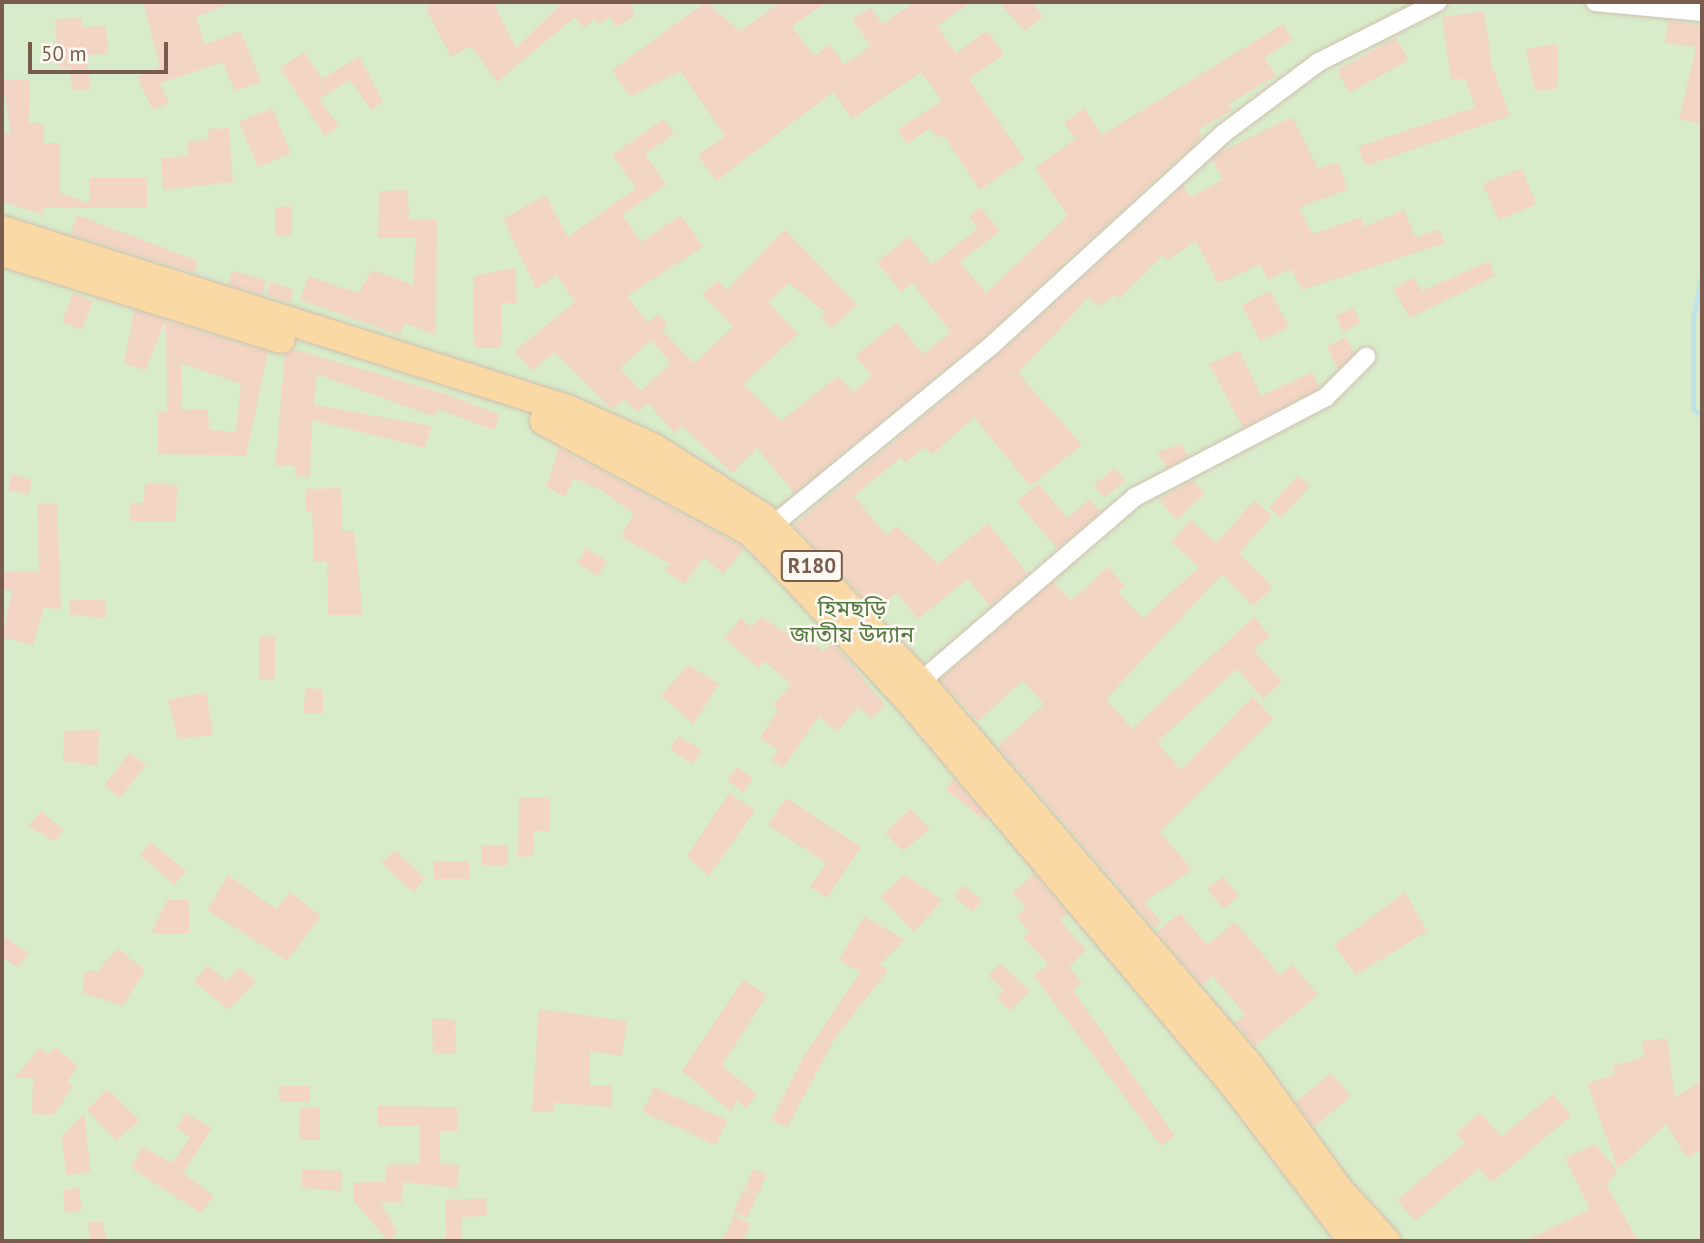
<!DOCTYPE html>
<meta charset="utf-8">
<style>
body{margin:0}
#map{position:relative;width:1704px;height:1243px;overflow:hidden;background:#fdf6ec;font-family:"PT Sans","Noto Sans Bengali",sans-serif}
div>[style]{position:absolute}
[style*='--x']{left:calc(var(--x)*1px);top:calc(var(--y)*1px);width:calc(var(--w)*1px);rotate:calc(var(--a)*1deg)}
.green>*{inset:0;background:#d8ecc9}
.stream>*{height:5px;margin:-2.5px;padding:0 2.5px;transform-origin:2.5px;border-radius:2.5px;background:#bfe3e8}
.building>*{inset:0;background:#f3d5c3}
.roads{filter:drop-shadow(0 0 2px #d1beb0) drop-shadow(0 0 2px #d1beb0)}
.minor>*{height:18px;margin:-9px;padding:0 9px;transform-origin:9px;border-radius:9px;background:#fff}
.primary>*{height:28px;margin:-14px;padding:0 14px;transform-origin:14px;border-radius:14px;background:#fbd9a5}
span{translate:-50% -50%;white-space:nowrap;text-align:center;line-height:1.15;-webkit-text-stroke:5px #fffaf3;paint-order:stroke}
.shield-label span{padding:2px 5px;background:#fffaf3;border:2px solid;border-radius:5px;-webkit-text-stroke-width:0}
.shield-label{font-size:21px;color:#7a5c4d;font-weight:700}
.park-label{font-size:23px;color:#537a41}
.frame{position:absolute;inset:0;border:4px solid #7a5c4d;pointer-events:none}
.scale{position:absolute;left:28px;top:42px;width:140px;height:32px;box-sizing:border-box;border:4px solid #7a5c4d;border-top:0;padding-left:9px;font-size:21px;line-height:24px;white-space:nowrap;color:#7a5c4d;-webkit-text-stroke:5px #fffaf3;paint-order:stroke}
</style>
<div id="map">
<div class="green">
<i style="clip-path:polygon(2px 2px,1702px 2px,1702px 1241px,2px 1241px)"></i>
</div>
<div class="stream">
<i style="--x:1702;--y:274;--w:44;--a:101.8"></i>
<i style="--x:1693;--y:317;--w:92;--a:90"></i>
<i style="--x:1693;--y:409;--w:11;--a:38"></i>
</div>
<div class="building">
<i style="clip-path:polygon(143px 2px,233px 2px,196px 17px,205px 45px,240px 31px,261px 81px,235px 91px,223px 62px,160px 83px,169px 103px,153px 110px,137px 77px,160px 67px)"></i>
<i style="clip-path:polygon(435px 2px,493px 2px,516px 48px,563px 2px,630px 2px,635px 16px,616px 27px,610px 17px,599px 24px,595px 19px,584px 28px,575px 17px,497px 82px,471px 46px,451px 57px,425px 7px)"></i>
<i style="clip-path:polygon(706px 2px,740px 31px,781px 2px,827px 2px,792px 26px,814px 56px,830px 44px,844px 65px,871px 46px,852px 19px,871px 7px,882px 24px,914px 2px,971px 2px,937px 26px,956px 53px,987px 31px,1004px 54px,969px 79px,1025px 159px,980px 190px,943px 135px,937px 138px,930px 128px,907px 144px,897px 130px,942px 101px,921px 72px,852px 119px,833px 92px,716px 181px,698px 155px,725px 136px,680px 71px,630px 97px,612px 70px)"></i>
<i style="clip-path:polygon(999px 2px,1032px 2px,1043px 17px,1024px 31px)"></i>
<i style="clip-path:polygon(1484px 11px,1492px 66px,1510px 116px,1365px 166px,1358px 147px,1475px 107px,1465px 79px,1451px 80px,1442px 17px)"></i>
<i style="clip-path:polygon(82px 18px,82px 27px,106px 26px,108px 54px,87px 55px,90px 89px,72px 91px,70px 67px,58px 67px,55px 19px)"></i>
<i style="clip-path:polygon(1668px 20px,1702px 26px,1702px 125px,1679px 119px,1696px 47px,1665px 43px)"></i>
<i style="clip-path:polygon(evenodd,1283px 24px,1293px 40px,1264px 57px,1276px 76px,1228px 104px,1232px 110px,1198px 130px,1202px 137px,985px 336px,794px 493px,757px 448px,732px 473px,682px 426px,674px 433px,648px 403px,637px 413px,624px 399px,612px 410px,554px 352px,533px 371px,514px 352px,575px 302px,556px 275px,536px 289px,503px 219px,545px 195px,568px 237px,636px 188px,612px 155px,664px 119px,674px 134px,645px 154px,666px 185px,622px 215px,641px 242px,681px 215px,703px 247px,627px 296px,648px 323px,658px 314px,668px 324px,662px 330px,694px 363px,733px 327px,702px 294px,718px 280px,727px 290px,785px 229px,857px 305px,831px 329px,821px 318px,826px 313px,789px 283px,768px 302px,798px 334px,743px 384px,781px 421px,838px 376px,853px 393px,872px 375px,855px 356px,897px 322px,923px 354px,951px 332px,912px 283px,901px 292px,877px 262px,909px 236px,932px 265px,978px 228px,969px 216px,980px 207px,1000px 231px,960px 262px,986px 293px,1068px 216px,1035px 168px,1075px 139px,1064px 123px,1084px 108px,1102px 135px,1283px 24px,651px 340px,671px 363px,641px 391px,620px 368px,651px 340px)"></i>
<i style="clip-path:polygon(1396px 38px,1409px 60px,1349px 93px,1337px 70px)"></i>
<i style="clip-path:polygon(1558px 44px,1558px 88px,1535px 91px,1526px 49px)"></i>
<i style="clip-path:polygon(304px 52px,322px 79px,359px 56px,383px 102px,371px 110px,350px 80px,319px 99px,339px 126px,325px 136px,280px 68px)"></i>
<i style="clip-path:polygon(2px 79px,30px 80px,29px 123px,44px 123px,44px 143px,60px 143px,60px 193px,89px 203px,89px 178px,147px 178px,147px 208px,44px 208px,43px 215px,2px 201px,2px 131px,11px 134px)"></i>
<i style="clip-path:polygon(272px 108px,291px 153px,258px 167px,239px 122px)"></i>
<i style="clip-path:polygon(1292px 117px,1318px 169px,1338px 162px,1348px 189px,1299px 208px,1312px 234px,1361px 217px,1364px 227px,1404px 210px,1416px 238px,1439px 229px,1445px 243px,1302px 290px,1291px 269px,1268px 280px,1260px 264px,1218px 284px,1196px 241px,1167px 260px,1163px 255px,1119px 299px,1114px 294px,1099px 307px,1089px 297px,1018px 373px,1082px 445px,1030px 486px,974px 417px,932px 455px,925px 447px,905px 463px,901px 457px,854px 496px,886px 535px,897px 526px,938px 564px,988px 523px,1028px 574px,990px 606px,968px 579px,918px 619px,897px 593px,875px 611px,794px 525px,1000px 353px,1183px 186px,1190px 197px,1223px 180px,1212px 159px,1219px 153px)"></i>
<i style="clip-path:polygon(229px 128px,233px 182px,163px 190px,161px 158px,188px 156px,187px 141px,209px 140px,208px 129px)"></i>
<i style="clip-path:polygon(1521px 168px,1537px 204px,1499px 220px,1483px 184px)"></i>
<i style="clip-path:polygon(408px 190px,409px 220px,437px 219px,436px 335px,404px 323px,400px 335px,300px 300px,308px 276px,358px 293px,372px 270px,413px 285px,416px 238px,378px 238px,379px 191px)"></i>
<i style="clip-path:polygon(292px 206px,292px 235px,275px 236px,275px 207px)"></i>
<i style="clip-path:polygon(77px 215px,198px 261px,194px 273px,70px 234px)"></i>
<i style="clip-path:polygon(1489px 261px,1495px 276px,1410px 318px,1393px 289px,1414px 277px,1422px 291px)"></i>
<i style="clip-path:polygon(515px 268px,517px 303px,501px 304px,502px 348px,474px 348px,473px 276px)"></i>
<i style="clip-path:polygon(233px 270px,266px 281px,262px 295px,228px 284px)"></i>
<i style="clip-path:polygon(270px 282px,294px 290px,290px 303px,266px 295px)"></i>
<i style="clip-path:polygon(1270px 291px,1289px 327px,1260px 341px,1242px 305px)"></i>
<i style="clip-path:polygon(73px 293px,93px 301px,82px 330px,62px 322px)"></i>
<i style="clip-path:polygon(1353px 307px,1361px 323px,1343px 332px,1335px 316px)"></i>
<i style="clip-path:polygon(134px 310px,166px 320px,145px 371px,124px 363px)"></i>
<i style="clip-path:polygon(evenodd,166px 321px,268px 352px,246px 456px,158px 454px,158px 412px,167px 412px,166px 321px,181px 363px,241px 384px,236px 432px,209px 430px,208px 409px,182px 410px,181px 363px)"></i>
<i style="clip-path:polygon(1346px 337px,1354px 353px,1338px 369px,1327px 347px)"></i>
<i style="clip-path:polygon(294px 349px,449px 395px,500px 415px,494px 430px,437px 409px,435px 417px,317px 374px,314px 405px,432px 426px,425px 448px,312px 420px,310px 477px,295px 476px,295px 466px,275px 466px,285px 355px)"></i>
<i style="clip-path:polygon(1239px 350px,1261px 396px,1312px 372px,1319px 388px,1243px 428px,1209px 364px)"></i>
<i style="clip-path:polygon(1181px 444px,1188px 456px,1167px 468px,1157px 452px)"></i>
<i style="clip-path:polygon(559px 448px,739px 545px,744px 549px,723px 574px,704px 557px,685px 584px,665px 571px,670px 564px,621px 537px,634px 514px,601px 490px,574px 478px,565px 497px,546px 487px)"></i>
<i style="clip-path:polygon(1115px 468px,1125px 481px,1104px 498px,1094px 485px)"></i>
<i style="clip-path:polygon(12px 474px,32px 480px,28px 495px,8px 490px)"></i>
<i style="clip-path:polygon(1298px 475px,1310px 486px,1281px 518px,1269px 507px)"></i>
<i style="clip-path:polygon(1193px 480px,1205px 493px,1177px 520px,1159px 500px)"></i>
<i style="clip-path:polygon(145px 483px,177px 485px,176px 522px,130px 521px,130px 503px,144px 503px)"></i>
<i style="clip-path:polygon(1039px 484px,1067px 518px,1090px 499px,1100px 512px,1057px 549px,1017px 501px)"></i>
<i style="clip-path:polygon(341px 488px,342px 531px,354px 531px,363px 615px,328px 615px,327px 561px,314px 562px,312px 511px,306px 511px,305px 489px)"></i>
<i style="clip-path:polygon(1255px 500px,1272px 516px,1239px 553px,1273px 587px,1253px 606px,1222px 574px,1106px 699px,1132px 729px,1254px 617px,1270px 636px,1254px 650px,1282px 682px,1263px 699px,1237px 669px,1157px 742px,1181px 770px,1253px 696px,1273px 719px,1160px 832px,1192px 870px,1144px 902px,1161px 922px,1154px 928px,998px 746px,1044px 704px,1022px 681px,978px 721px,940px 680px,1053px 582px,1071px 601px,1108px 567px,1125px 586px,1118px 592px,1143px 618px,1199px 567px,1171px 542px,1191px 520px,1216px 543px)"></i>
<i style="clip-path:polygon(57px 503px,61px 609px,44px 608px,33px 645px,2px 637px,12px 590px,2px 590px,2px 572px,39px 571px,37px 504px)"></i>
<i style="clip-path:polygon(586px 548px,607px 561px,598px 576px,577px 563px)"></i>
<i style="clip-path:polygon(69px 600px,105px 600px,105px 618px,69px 615px)"></i>
<i style="clip-path:polygon(761px 617px,807px 646px,812px 641px,824px 652px,832px 642px,885px 705px,872px 719px,858px 707px,837px 732px,819px 716px,783px 768px,771px 760px,778px 750px,760px 738px,778px 709px,773px 705px,791px 684px,764px 661px,758px 668px,724px 638px,741px 618px,751px 627px)"></i>
<i style="clip-path:polygon(275px 636px,275px 680px,259px 680px,259px 637px)"></i>
<i style="clip-path:polygon(688px 665px,719px 684px,693px 724px,661px 696px)"></i>
<i style="clip-path:polygon(305px 688px,323px 689px,323px 714px,304px 713px)"></i>
<i style="clip-path:polygon(206px 692px,213px 735px,178px 739px,168px 700px)"></i>
<i style="clip-path:polygon(99px 730px,98px 766px,63px 761px,64px 731px)"></i>
<i style="clip-path:polygon(679px 736px,702px 751px,693px 764px,670px 749px)"></i>
<i style="clip-path:polygon(129px 753px,146px 765px,120px 798px,104px 786px)"></i>
<i style="clip-path:polygon(737px 767px,753px 778px,744px 793px,727px 781px)"></i>
<i style="clip-path:polygon(954px 779px,986px 816px,983px 819px,945px 789px)"></i>
<i style="clip-path:polygon(729px 793px,755px 810px,709px 876px,687px 856px)"></i>
<i style="clip-path:polygon(519px 797px,550px 797px,550px 831px,533px 831px,534px 856px,518px 857px)"></i>
<i style="clip-path:polygon(786px 798px,861px 847px,827px 898px,810px 887px,826px 863px,768px 825px)"></i>
<i style="clip-path:polygon(910px 809px,930px 829px,903px 851px,885px 833px)"></i>
<i style="clip-path:polygon(41px 811px,64px 830px,55px 841px,28px 826px)"></i>
<i style="clip-path:polygon(150px 842px,186px 871px,174px 885px,140px 855px)"></i>
<i style="clip-path:polygon(481px 845px,508px 845px,508px 865px,481px 865px)"></i>
<i style="clip-path:polygon(395px 850px,424px 877px,414px 893px,381px 863px)"></i>
<i style="clip-path:polygon(433px 861px,469px 861px,469px 879px,433px 879px)"></i>
<i style="clip-path:polygon(1034px 874px,1067px 913px,1060px 920px,1086px 950px,1069px 967px,1082px 983px,1073px 990px,1175px 1136px,1161px 1146px,1034px 976px,1048px 964px,1023px 937px,1029px 931px,1016px 917px,1026px 908px,1012px 893px)"></i>
<i style="clip-path:polygon(228px 875px,276px 909px,290px 892px,321px 916px,287px 961px,207px 910px)"></i>
<i style="clip-path:polygon(904px 875px,942px 900px,914px 932px,880px 897px)"></i>
<i style="clip-path:polygon(1223px 876px,1239px 896px,1224px 909px,1207px 889px)"></i>
<i style="clip-path:polygon(964px 885px,982px 901px,972px 912px,954px 896px)"></i>
<i style="clip-path:polygon(1405px 892px,1427px 931px,1356px 975px,1334px 945px)"></i>
<i style="clip-path:polygon(167px 900px,189px 900px,189px 933px,151px 933px)"></i>
<i style="clip-path:polygon(1180px 913px,1207px 945px,1235px 922px,1280px 975px,1292px 964px,1318px 995px,1255px 1046px,1235px 1023px,1245px 1015px,1213px 976px,1202px 985px,1157px 932px)"></i>
<i style="clip-path:polygon(864px 916px,905px 940px,880px 964px,888px 970px,835px 1038px,787px 1128px,771px 1120px,804px 1056px,860px 972px,839px 960px)"></i>
<i style="clip-path:polygon(2px 936px,29px 953px,18px 968px,2px 957px)"></i>
<i style="clip-path:polygon(117px 948px,145px 970px,123px 1006px,83px 993px,84px 971px,98px 971px)"></i>
<i style="clip-path:polygon(1000px 963px,1030px 991px,1010px 1011px,997px 998px,1004px 990px,988px 976px)"></i>
<i style="clip-path:polygon(207px 965px,227px 981px,239px 967px,256px 981px,229px 1010px,194px 982px)"></i>
<i style="clip-path:polygon(743px 980px,767px 995px,722px 1066px,757px 1094px,746px 1108px,736px 1100px,731px 1112px,682px 1071px)"></i>
<i style="clip-path:polygon(539px 1009px,627px 1021px,622px 1056px,590px 1051px,590px 1085px,611px 1085px,612px 1107px,553px 1103px,553px 1112px,532px 1112px)"></i>
<i style="clip-path:polygon(432px 1019px,455px 1019px,456px 1054px,433px 1053px)"></i>
<i style="clip-path:polygon(1667px 1038px,1675px 1097px,1702px 1081px,1702px 1149px,1687px 1158px,1666px 1124px,1618px 1169px,1587px 1084px,1615px 1074px,1612px 1066px,1644px 1057px,1642px 1041px)"></i>
<i style="clip-path:polygon(55px 1047px,78px 1066px,67px 1082px,73px 1086px,54px 1115px,32px 1114px,33px 1078px,14px 1078px,40px 1048px,48px 1055px)"></i>
<i style="clip-path:polygon(1331px 1073px,1351px 1096px,1314px 1127px,1296px 1102px)"></i>
<i style="clip-path:polygon(279px 1086px,310px 1086px,310px 1101px,279px 1101px)"></i>
<i style="clip-path:polygon(654px 1087px,727px 1120px,716px 1145px,643px 1112px)"></i>
<i style="clip-path:polygon(107px 1089px,140px 1120px,116px 1141px,87px 1110px)"></i>
<i style="clip-path:polygon(1553px 1094px,1571px 1116px,1491px 1183px,1479px 1168px,1415px 1221px,1397px 1200px,1465px 1143px,1456px 1133px,1480px 1113px,1501px 1137px)"></i>
<i style="clip-path:polygon(378px 1106px,457px 1107px,458px 1131px,440px 1131px,440px 1164px,459px 1165px,458px 1188px,403px 1182px,402px 1203px,380px 1202px,398px 1233px,388px 1241px,354px 1201px,353px 1183px,386px 1181px,386px 1165px,420px 1164px,420px 1125px,378px 1125px)"></i>
<i style="clip-path:polygon(300px 1107px,320px 1108px,320px 1140px,299px 1140px)"></i>
<i style="clip-path:polygon(84px 1113px,91px 1172px,66px 1175px,62px 1136px)"></i>
<i style="clip-path:polygon(186px 1113px,212px 1128px,183px 1173px,214px 1196px,201px 1213px,131px 1168px,142px 1147px,172px 1163px,190px 1137px,176px 1127px)"></i>
<i style="clip-path:polygon(1595px 1144px,1617px 1170px,1607px 1186px,1638px 1241px,1525px 1241px,1590px 1209px,1565px 1158px)"></i>
<i style="clip-path:polygon(302px 1169px,342px 1171px,341px 1191px,302px 1188px)"></i>
<i style="clip-path:polygon(753px 1169px,767px 1175px,758px 1195px,745px 1189px)"></i>
<i style="clip-path:polygon(79px 1188px,82px 1211px,65px 1213px,63px 1190px)"></i>
<i style="clip-path:polygon(743px 1190px,757px 1196px,747px 1218px,733px 1212px)"></i>
<i style="clip-path:polygon(486px 1198px,487px 1216px,462px 1217px,462px 1241px,446px 1241px,445px 1200px)"></i>
<i style="clip-path:polygon(734px 1215px,751px 1224px,742px 1241px,722px 1241px)"></i>
<i style="clip-path:polygon(103px 1221px,106px 1241px,90px 1241px,88px 1222px)"></i>
</div>
<div class="roads">
<div class="minor">
<i style="--x:1595;--y:2;--w:107;--a:5.3"></i>
<i style="--x:773;--y:525;--w:283;--a:-39.4"></i>
<i style="--x:992;--y:345;--w:314;--a:-42.4"></i>
<i style="--x:1224;--y:133;--w:119;--a:-36.8"></i>
<i style="--x:1319;--y:62;--w:133;--a:-26.8"></i>
<i style="--x:920;--y:682;--w:284;--a:-40.7"></i>
<i style="--x:1135;--y:497;--w:216;--a:-27.6"></i>
<i style="--x:1326;--y:397;--w:57;--a:-45"></i>
</div>
<div class="primary">
<i style="--x:2;--y:230;--w:593;--a:17.58"></i>
<i style="--x:567;--y:409;--w:95;--a:24.1"></i>
<i style="--x:654;--y:448;--w:130;--a:32.5"></i>
<i style="--x:764;--y:518;--w:226;--a:46.4"></i>
<i style="--x:920;--y:682;--w:505;--a:49.34"></i>
<i style="--x:1249;--y:1065;--w:153;--a:54.3"></i>
<i style="--x:1338;--y:1189;--w:71;--a:47.3"></i>
<i style="--x:2;--y:252;--w:292;--a:17.3"></i>
<i style="--x:544;--y:421;--w:233;--a:28.2"></i>
<i style="--x:749;--y:531;--w:30;--a:44"></i>
<i style="--x:771;--y:552;--w:202;--a:47"></i>
<i style="--x:909;--y:700;--w:504;--a:49.83"></i>
<i style="--x:1234;--y:1085;--w:196;--a:52.7"></i>
</div>
</div>
<div class="shield-label">
<span style="left:812px;top:566px">R180</span>
</div>
<div class="park-label">
<span style="left:852px;top:621px">হিমছড়ি<br>জাতীয় উদ্যান</span>
</div>
<div class="frame"></div>
<div class="scale">50 m</div>
</div>
